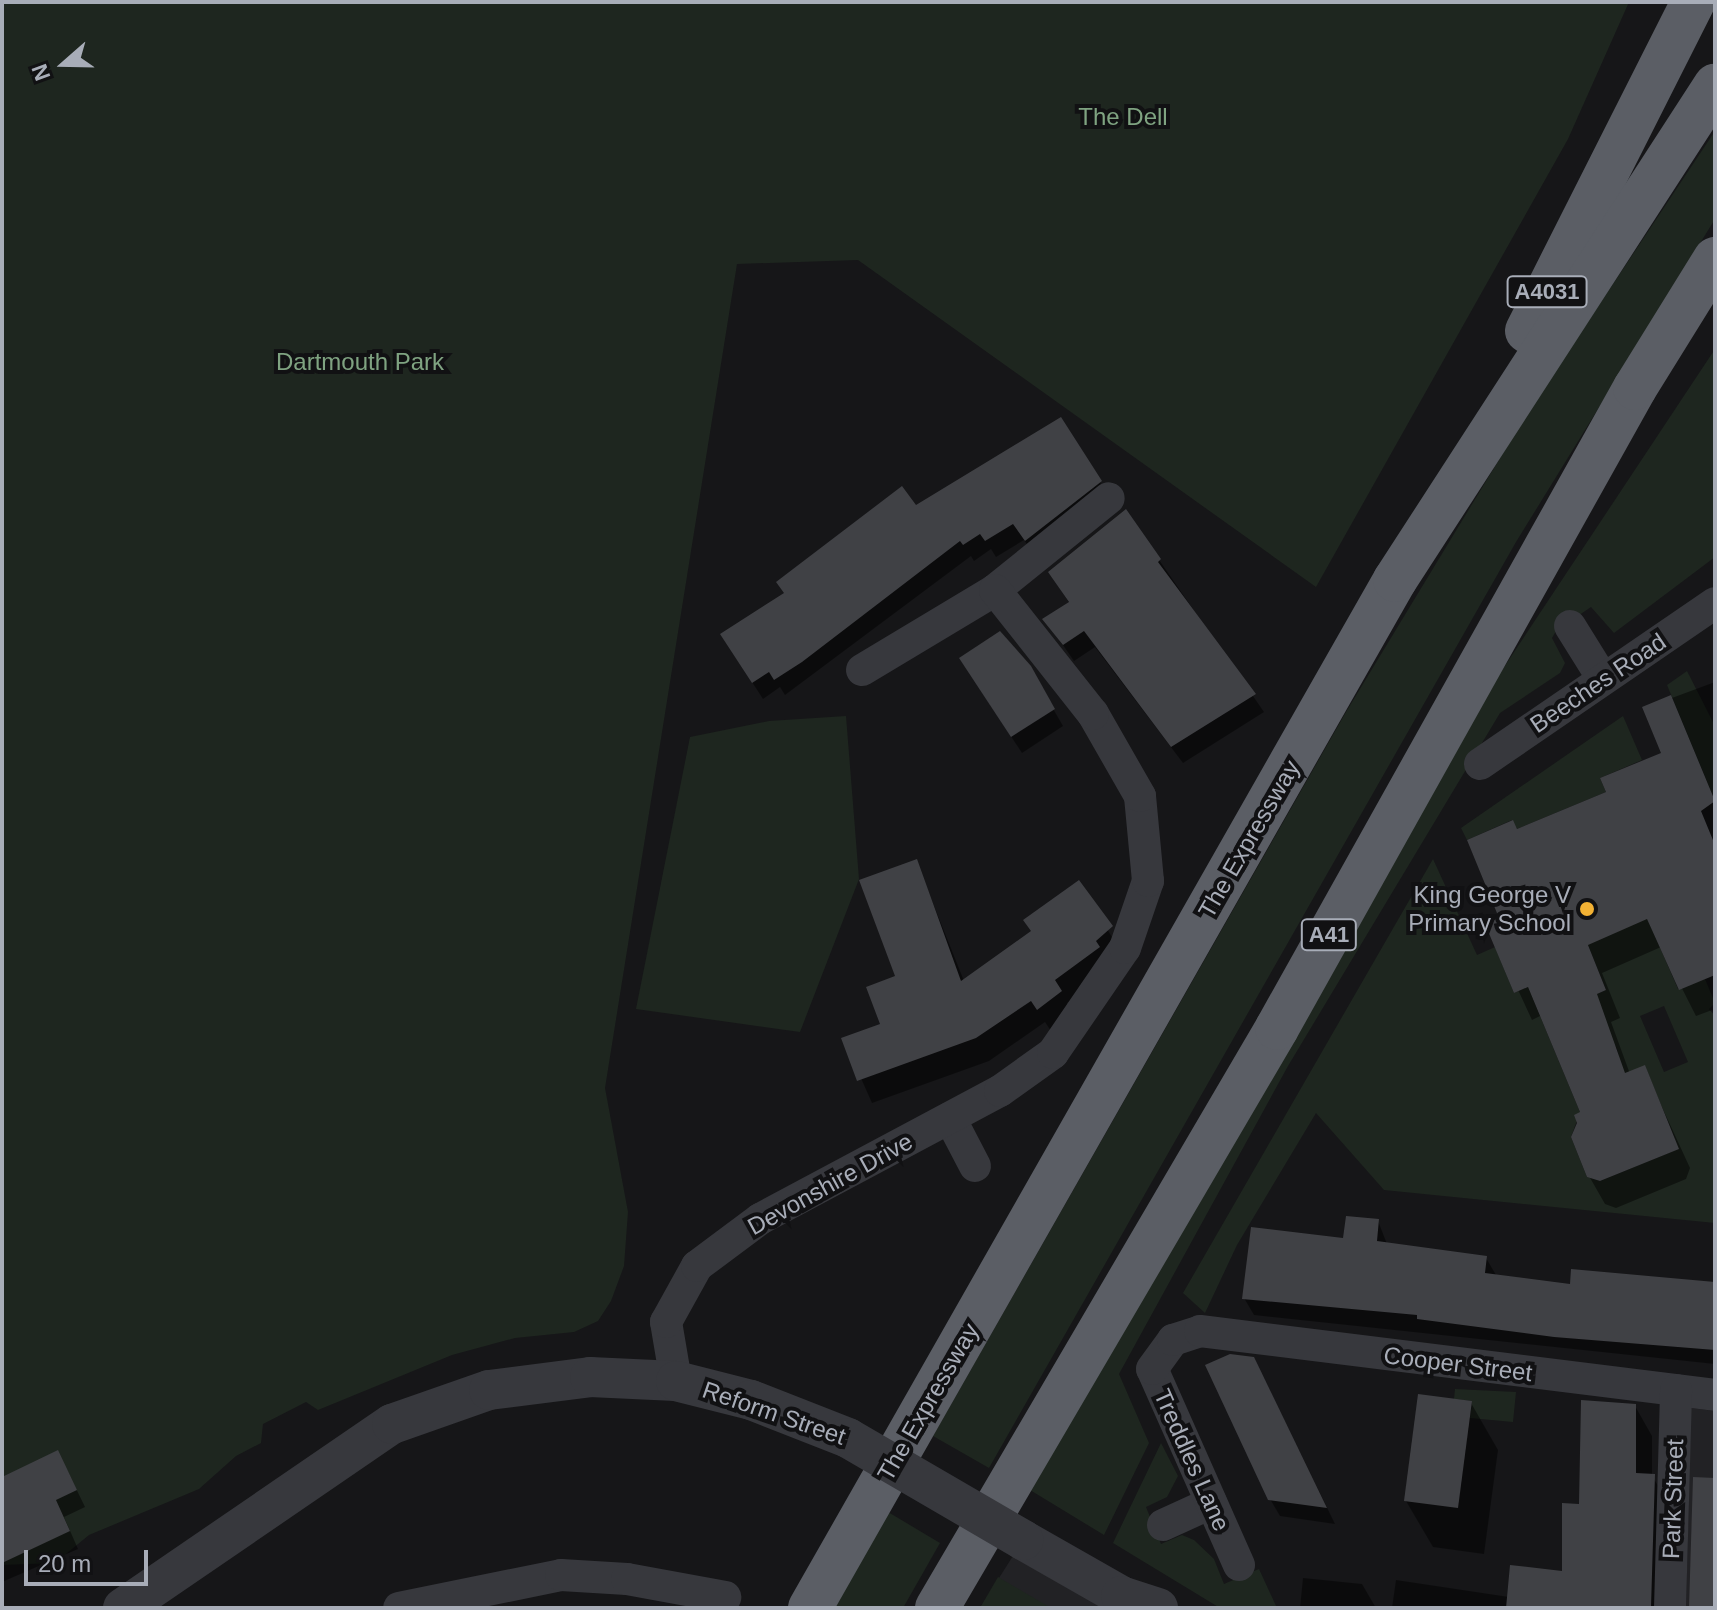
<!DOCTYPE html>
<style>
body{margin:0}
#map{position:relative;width:1717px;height:1610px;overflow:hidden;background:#161618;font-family:Arial,sans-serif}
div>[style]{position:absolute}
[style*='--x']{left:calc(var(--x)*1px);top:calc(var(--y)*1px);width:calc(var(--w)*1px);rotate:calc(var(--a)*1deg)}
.built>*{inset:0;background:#222225}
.green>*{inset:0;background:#1e261f}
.shadow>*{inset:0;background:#0007}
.building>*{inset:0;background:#404145}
.minor>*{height:32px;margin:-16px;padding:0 16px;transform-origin:16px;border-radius:16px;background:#37383d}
.tertiary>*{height:40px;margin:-20px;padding:0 20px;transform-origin:20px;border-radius:20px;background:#37383d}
.trunk>*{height:44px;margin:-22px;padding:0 22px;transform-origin:22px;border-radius:22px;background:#5b5e65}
.tertiary-bridge>*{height:40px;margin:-20px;padding:0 20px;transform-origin:20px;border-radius:20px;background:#37383d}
.dots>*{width:22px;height:22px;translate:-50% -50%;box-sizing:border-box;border:4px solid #111113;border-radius:50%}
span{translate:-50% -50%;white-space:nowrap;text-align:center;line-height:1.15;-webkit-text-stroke:8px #111113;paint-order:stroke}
.shield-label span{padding:2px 6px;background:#111113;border:2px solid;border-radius:6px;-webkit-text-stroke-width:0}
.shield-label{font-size:22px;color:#a8adb8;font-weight:700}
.park-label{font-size:24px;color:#7fa381}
.street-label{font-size:24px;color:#a8adb8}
.poi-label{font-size:24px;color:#a8adb8}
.right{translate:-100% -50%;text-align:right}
.frame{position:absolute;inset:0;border:4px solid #a8adb8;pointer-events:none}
.north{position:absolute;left:24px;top:24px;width:80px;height:80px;-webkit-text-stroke:6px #111113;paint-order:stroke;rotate:250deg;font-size:22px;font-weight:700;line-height:32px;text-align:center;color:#a8adb8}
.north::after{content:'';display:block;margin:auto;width:28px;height:36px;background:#a8adb8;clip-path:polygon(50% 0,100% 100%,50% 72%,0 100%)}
.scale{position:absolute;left:24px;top:1550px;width:124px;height:36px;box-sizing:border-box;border:4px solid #a8adb8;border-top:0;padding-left:10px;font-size:24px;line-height:28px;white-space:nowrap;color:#a8adb8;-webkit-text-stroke:6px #111113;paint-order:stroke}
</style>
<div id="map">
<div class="built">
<i style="clip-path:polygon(1691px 1408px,1715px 1411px,1715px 1608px,1686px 1608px)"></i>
<i style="clip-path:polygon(1023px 1540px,1134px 1608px,980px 1608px)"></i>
</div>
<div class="green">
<i style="clip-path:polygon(2px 2px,1629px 2px,1568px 139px,1316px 587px,858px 260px,737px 264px,605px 1088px,628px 1212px,624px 1266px,611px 1301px,598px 1321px,574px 1332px,515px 1338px,452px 1355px,318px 1410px,306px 1402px,263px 1424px,261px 1443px,236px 1456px,199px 1489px,89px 1535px,55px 1563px,2px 1565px)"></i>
<i style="clip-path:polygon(1715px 131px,1715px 219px,1516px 542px,989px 1468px,933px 1436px,1346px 712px,1531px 407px)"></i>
<i style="clip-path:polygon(1715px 349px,1715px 557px,1614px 633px,1591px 607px,1556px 631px,1552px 638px,1565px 663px,1560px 673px,1500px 713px,1288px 1066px,1119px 1374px,1149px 1443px,1104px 1535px,1030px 1490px,1479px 705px)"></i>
<i style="clip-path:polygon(1687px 671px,1715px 726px,1715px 801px,1667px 685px)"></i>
<i style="clip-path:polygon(846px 716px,859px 879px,800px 1032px,636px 1009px,690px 737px,769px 721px)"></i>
<i style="clip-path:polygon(1623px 716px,1642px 760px,1600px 778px,1606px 792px,1517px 829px,1512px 820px,1467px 840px,1461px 828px)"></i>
<i style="clip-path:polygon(evenodd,1433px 859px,1477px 955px,1495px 947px,1514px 993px,1528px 987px,1580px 1112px,1571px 1137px,1587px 1177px,1600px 1181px,1671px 1152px,1675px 1139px,1645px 1066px,1619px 1076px,1612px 1059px,1619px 1057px,1617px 1049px,1587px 998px,1606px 990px,1588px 945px,1624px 865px,1678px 989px,1705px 979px,1715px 1003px,1709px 1009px,1715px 1016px,1715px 1223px,1384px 1190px,1316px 1113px,1237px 1245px,1205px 1313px,1183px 1293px,1433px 859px,1664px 1006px,1688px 1062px,1664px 1072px,1640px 1016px,1664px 1006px)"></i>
<i style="clip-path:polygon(1455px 1389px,1516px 1392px,1513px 1422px,1470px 1418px,1472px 1401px,1454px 1399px)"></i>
<i style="clip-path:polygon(1161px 1443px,1178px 1476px,1167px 1497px,1146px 1507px,1161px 1544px,1182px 1535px,1194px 1540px,1214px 1559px,1224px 1584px,1259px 1569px,1277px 1608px,1220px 1608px,1113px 1543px)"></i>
<i style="clip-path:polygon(883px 1509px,940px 1543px,903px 1608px,830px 1608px)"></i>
<i style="clip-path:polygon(998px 1577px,1051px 1608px,980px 1608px)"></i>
</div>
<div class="shadow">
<i style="clip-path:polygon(1100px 482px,1110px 499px,1036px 557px,1024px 540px,996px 557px,991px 549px,974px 561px,971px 556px,785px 695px,780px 687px,763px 699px,732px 651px,916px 508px)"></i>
<i style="clip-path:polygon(1126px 512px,1264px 712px,1183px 763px,1095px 647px,1074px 661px,1045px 619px,1070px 604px,1050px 573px)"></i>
<i style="clip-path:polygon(1029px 667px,1063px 726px,1022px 753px,971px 675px)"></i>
<i style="clip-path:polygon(1715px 682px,1715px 1017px,1712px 1010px,1696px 1016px,1661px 947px,1602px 973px,1620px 1018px,1611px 1022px,1630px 1074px,1644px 1068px,1690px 1168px,1686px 1179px,1616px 1208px,1605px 1204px,1589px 1176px,1583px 1113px,1542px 1015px,1532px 1020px,1488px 925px,1502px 919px,1517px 832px,1608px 793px,1663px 754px,1645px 708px)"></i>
<i style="clip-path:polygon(916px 861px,964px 981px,1032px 933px,1079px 882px,1122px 954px,1111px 971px,1067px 1003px,1074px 1015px,1051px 1031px,1045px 1022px,989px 1061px,872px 1103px,844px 1040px,882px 1026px,897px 977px)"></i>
<i style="clip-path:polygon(1378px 1221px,1387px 1244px,1486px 1258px,1496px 1275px,1572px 1286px,1714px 1284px,1715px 1270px,1715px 1364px,1254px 1315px,1244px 1298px)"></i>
<i style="clip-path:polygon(1263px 1376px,1335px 1524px,1280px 1516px,1270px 1499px)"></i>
<i style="clip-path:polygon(1471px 1403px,1498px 1450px,1484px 1554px,1433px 1547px,1406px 1501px)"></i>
<i style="clip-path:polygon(1635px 1406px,1652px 1436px,1652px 1476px,1670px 1505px,1668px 1608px,1392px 1608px,1396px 1580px,1509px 1597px,1564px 1573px,1581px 1506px)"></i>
<i style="clip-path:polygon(67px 1470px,85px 1507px,64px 1517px,78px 1549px,2px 1582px,2px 1478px)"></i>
<i style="clip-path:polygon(1303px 1578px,1362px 1584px,1376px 1608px,1300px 1608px)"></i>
</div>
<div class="building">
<i style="clip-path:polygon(1061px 417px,1102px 481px,1025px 541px,1013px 524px,985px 541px,980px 534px,963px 545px,960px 541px,802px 662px,774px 680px,769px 672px,752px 683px,720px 634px,784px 593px,776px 582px,902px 486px,916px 505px)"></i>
<i style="clip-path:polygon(1126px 509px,1161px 559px,1158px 562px,1256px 694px,1171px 747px,1084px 631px,1063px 645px,1042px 619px,1069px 602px,1048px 572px)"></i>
<i style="clip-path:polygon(1000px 631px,1031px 666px,1055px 709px,1011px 737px,959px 658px)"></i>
<i style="clip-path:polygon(1671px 695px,1715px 801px,1701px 811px,1715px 845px,1715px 975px,1679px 990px,1647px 919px,1588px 945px,1606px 990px,1597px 994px,1625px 1073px,1645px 1065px,1679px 1149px,1600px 1181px,1587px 1177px,1571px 1137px,1577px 1123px,1574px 1115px,1580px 1112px,1528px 987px,1514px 993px,1485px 924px,1499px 918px,1467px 840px,1513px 820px,1517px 829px,1606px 792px,1600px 778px,1661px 753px,1642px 707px)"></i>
<i style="clip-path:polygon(917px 859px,961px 981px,1031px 931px,1023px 920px,1079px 880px,1113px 926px,1096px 941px,1100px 947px,1055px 980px,1062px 991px,1037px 1010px,1031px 1001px,976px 1038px,857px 1081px,841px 1038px,880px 1024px,866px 987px,895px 976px,859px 880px)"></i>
<i style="clip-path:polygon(1346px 1216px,1379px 1219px,1377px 1241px,1487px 1256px,1485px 1273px,1570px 1284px,1571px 1269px,1715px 1282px,1715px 1350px,1554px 1337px,1417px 1319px,1417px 1315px,1242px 1299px,1251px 1227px,1343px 1238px)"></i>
<i style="clip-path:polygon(1230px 1354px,1254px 1357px,1327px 1508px,1268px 1500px,1205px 1365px)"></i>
<i style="clip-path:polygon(1418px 1394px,1472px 1401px,1458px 1508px,1404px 1501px)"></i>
<i style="clip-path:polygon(1581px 1400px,1636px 1404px,1636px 1473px,1655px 1474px,1651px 1608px,1506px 1608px,1510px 1565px,1562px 1571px,1562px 1503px,1579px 1504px)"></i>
<i style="clip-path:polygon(58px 1450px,77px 1490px,56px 1500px,70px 1531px,2px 1563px,2px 1477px)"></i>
<i style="clip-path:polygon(1693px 1477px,1715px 1478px,1715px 1608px,1689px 1608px)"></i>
</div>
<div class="minor">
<i style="--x:1570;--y:626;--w:62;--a:58.1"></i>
<i style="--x:862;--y:670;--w:155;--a:-31"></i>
<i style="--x:995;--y:590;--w:146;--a:-38.9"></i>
<i style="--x:1480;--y:764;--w:285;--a:-34.4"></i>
<i style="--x:950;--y:1118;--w:54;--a:62.5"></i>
<i style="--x:676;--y:1381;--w:60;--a:-99.6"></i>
<i style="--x:666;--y:1322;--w:64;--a:-61"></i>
<i style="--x:697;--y:1266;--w:79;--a:-36.7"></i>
<i style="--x:760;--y:1219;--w:272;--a:-28.1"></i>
<i style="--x:1000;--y:1091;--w:65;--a:-35.6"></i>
<i style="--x:1053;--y:1053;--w:127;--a:-55.6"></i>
<i style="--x:1125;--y:948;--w:71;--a:-71.1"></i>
<i style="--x:1148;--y:881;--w:85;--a:-95.4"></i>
<i style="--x:1140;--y:796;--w:95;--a:-119.8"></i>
<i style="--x:1093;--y:714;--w:158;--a:-128.3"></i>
<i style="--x:1163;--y:1525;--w:53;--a:-24.6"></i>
<i style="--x:1239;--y:1565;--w:214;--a:-113.9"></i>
<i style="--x:1152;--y:1369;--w:36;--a:-54"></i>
<i style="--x:1173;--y:1340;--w:28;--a:-18"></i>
<i style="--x:1200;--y:1331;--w:519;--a:7.08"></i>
<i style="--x:399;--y:1608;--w:165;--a:-11.5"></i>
<i style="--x:561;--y:1575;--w:66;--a:3.5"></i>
<i style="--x:627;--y:1579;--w:100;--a:10.4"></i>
<i style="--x:1670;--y:1608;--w:218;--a:-88.4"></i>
</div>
<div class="tertiary">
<i style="--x:1023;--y:1540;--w:113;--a:29.7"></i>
<i style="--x:1121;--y:1596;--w:39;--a:18"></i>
<i style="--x:123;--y:1608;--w:326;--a:-34.4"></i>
<i style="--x:392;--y:1424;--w:103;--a:-19.3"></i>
<i style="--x:489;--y:1390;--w:102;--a:-7.3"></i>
<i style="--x:590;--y:1377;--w:86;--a:2.7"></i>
<i style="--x:676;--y:1381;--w:77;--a:14.2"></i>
<i style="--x:751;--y:1400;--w:104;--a:21.4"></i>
</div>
<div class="trunk">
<i style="--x:1527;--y:331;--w:369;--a:-63.2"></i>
<i style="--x:810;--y:1608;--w:1183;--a:-60.36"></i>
<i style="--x:1395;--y:580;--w:589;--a:-57.07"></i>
<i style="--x:937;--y:1608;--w:672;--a:-59.62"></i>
<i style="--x:1277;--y:1028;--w:733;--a:-60.78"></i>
<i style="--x:1635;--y:388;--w:152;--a:-58.2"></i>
</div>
<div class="tertiary-bridge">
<i style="--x:848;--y:1438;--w:203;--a:30.2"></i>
</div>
<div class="dots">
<i style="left:1587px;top:909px;background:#f2b134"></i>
</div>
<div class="shield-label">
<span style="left:1547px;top:292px">A4031</span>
<span style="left:1329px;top:935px">A41</span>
</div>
<div class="park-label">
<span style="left:1123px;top:117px">The Dell</span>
<span style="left:360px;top:362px">Dartmouth Park</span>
</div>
<div class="street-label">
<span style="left:1598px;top:683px;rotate:-34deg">Beeches Road</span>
<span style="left:1249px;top:839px;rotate:-60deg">The Expressway</span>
<span style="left:830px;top:1184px;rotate:-29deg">Devonshire Drive</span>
<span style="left:1458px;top:1364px;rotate:7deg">Cooper Street</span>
<span style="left:928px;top:1402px;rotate:-60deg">The Expressway</span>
<span style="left:774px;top:1413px;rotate:19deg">Reform Street</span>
<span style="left:1192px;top:1460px;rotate:66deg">Treddles Lane</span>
<span style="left:1673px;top:1499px;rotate:-88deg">Park Street</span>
</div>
<div class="poi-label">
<span class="right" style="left:1571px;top:909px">King George V<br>Primary School</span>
</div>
<div class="frame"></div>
<div class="north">N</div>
<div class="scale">20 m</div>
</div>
